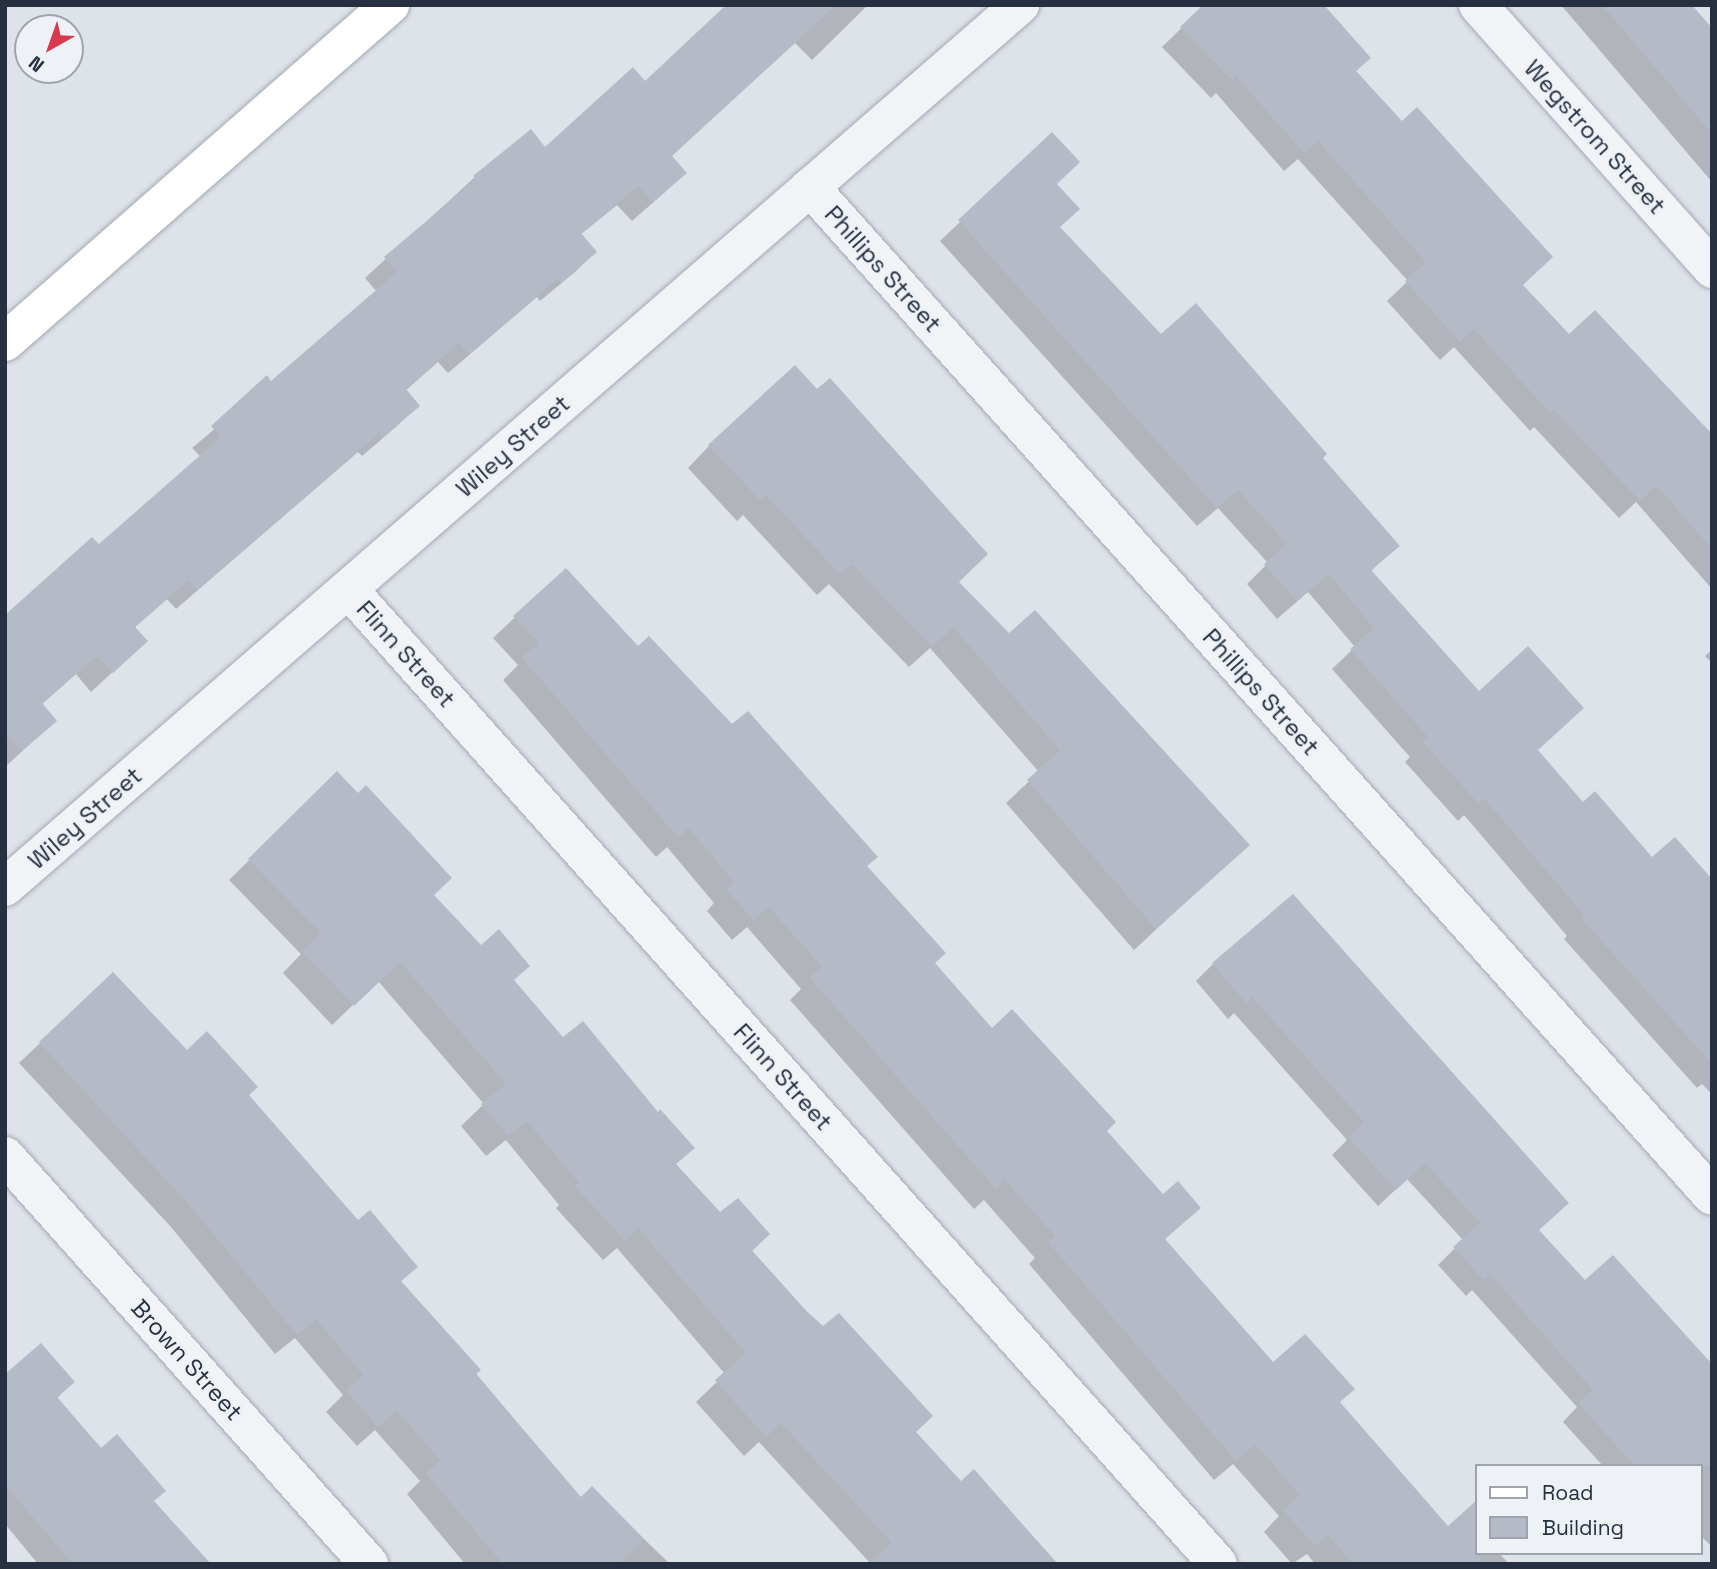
<!DOCTYPE html>
<style>
body{margin:0}
#map{position:relative;width:1717px;height:1569px;overflow:hidden;background:#dee2e9;font-family:"Space Grotesk",sans-serif}
div>[style]{position:absolute}
[style*='--x']{left:calc(var(--x)*1px);top:calc(var(--y)*1px);width:calc(var(--w)*1px);rotate:calc(var(--a)*1deg)}
.shadow>*{inset:0;background:#0003}
.building>*{inset:0;background:#b5bbc6}
.roads{filter:drop-shadow(0 0 2px #a3a9b3) drop-shadow(0 0 2px #a3a9b3)}
.street>*{height:38px;margin:-19px;padding:0 19px;transform-origin:19px;border-radius:19px;background:#f1f3f7}
.secondary>*{height:38px;margin:-19px;padding:0 19px;transform-origin:19px;border-radius:19px;background:#fff}
span{translate:-50% -50%;white-space:nowrap;text-align:center;line-height:1.15;-webkit-text-stroke:5px #eef1f6;paint-order:stroke}
.street-label{font-size:24px;color:#263041}
.frame{position:absolute;inset:0;border:7px solid #263041;pointer-events:none}
.legend{position:absolute;left:1475px;top:1464px;width:228px;height:91px;box-sizing:border-box;background:#eef1f6;border:2px solid #9ea4ae;margin:0;padding:9px 12px;list-style:none;font-size:21px;color:#263041}
.legend li{display:flex;align-items:center;gap:14px;height:35px}
.legend b{width:35px;border:2px solid #9ea4ae}
.north{position:absolute;left:14px;top:14px;width:70px;height:70px;box-sizing:border-box;background:#eef1f6;border:2px solid #9ea4ae;border-radius:50%;rotate:220deg;font-size:19px;font-weight:700;line-height:28px;text-align:center;color:#263041}
.north::after{content:'';display:block;margin:auto;width:24px;height:32px;background:#d8394e;clip-path:polygon(50% 0,100% 100%,50% 72%,0 100%)}
</style>
<div id="map">
<div class="shadow">
<i style="clip-path:polygon(728px 5px,868px 5px,812px 60px,795px 43px,670px 157px,685px 173px,664px 193px,632px 221px,617px 205px,580px 235px,595px 252px,575px 272px,540px 301px,537px 297px,448px 373px,438px 362px,405px 391px,417px 405px,397px 426px,362px 456px,358px 452px,176px 609px,167px 599px,134px 628px,146px 641px,91px 692px,76px 674px,41px 705px,55px 721px,5px 767px,5px 617px,99px 547px,201px 457px,192px 448px,377px 292px,365px 278px,475px 177px,545px 149px,645px 83px)"></i>
<i style="clip-path:polygon(1205px 5px,1369px 58px,1355px 72px,1521px 286px,1569px 336px,1712px 440px,1712px 589px,1636px 502px,1619px 518px,1534px 427px,1530px 431px,1454px 347px,1440px 360px,1387px 301px,1408px 281px,1298px 159px,1284px 171px,1216px 93px,1211px 98px,1162px 47px)"></i>
<i style="clip-path:polygon(1561px 5px,1690px 5px,1712px 30px,1712px 182px)"></i>
<i style="clip-path:polygon(1052px 135px,1058px 228px,1161px 337px,1321px 458px,1397px 546px,1370px 572px,1582px 805px,1652px 860px,1712px 921px,1712px 1094px,1702px 1084px,1697px 1088px,1564px 939px,1567px 936px,1464px 815px,1458px 821px,1405px 762px,1410px 757px,1332px 669px,1355px 647px,1308px 592px,1277px 619px,1247px 584px,1268px 563px,1218px 508px,1197px 526px,940px 241px)"></i>
<i style="clip-path:polygon(709px 446px,957px 582px,1009px 636px,1247px 845px,1134px 950px,1006px 803px,1039px 772px,930px 648px,909px 667px,829px 584px,817px 595px,743px 515px,737px 521px,688px 468px)"></i>
<i style="clip-path:polygon(565px 570px,638px 648px,866px 867px,933px 964px,992px 1030px,1105px 1131px,1163px 1196px,1198px 1207px,1164px 1240px,1273px 1364px,1339px 1403px,1448px 1529px,1477px 1553px,1499px 1553px,1509px 1564px,1315px 1564px,1307px 1554px,1292px 1564px,1264px 1532px,1279px 1516px,1233px 1464px,1214px 1480px,1029px 1264px,1035px 1258px,984px 1200px,974px 1209px,790px 1000px,801px 989px,747px 927px,732px 940px,707px 911px,714px 903px,667px 847px,656px 857px,503px 680px,518px 665px,493px 638px)"></i>
<i style="clip-path:polygon(1712px 650px,1712px 663px,1705px 656px)"></i>
<i style="clip-path:polygon(337px 774px,432px 895px,562px 1040px,693px 1148px,675px 1165px,961px 1483px,974px 1471px,1058px 1564px,871px 1564px,759px 1442px,744px 1456px,696px 1402px,725px 1374px,617px 1248px,603px 1260px,556px 1208px,559px 1205px,506px 1140px,486px 1156px,461px 1126px,484px 1104px,378px 981px,332px 1025px,283px 973px,301px 954px,229px 880px)"></i>
<i style="clip-path:polygon(1213px 964px,1537px 1230px,1584px 1283px,1712px 1367px,1712px 1547px,1701px 1536px,1701px 1466px,1603px 1466px,1563px 1422px,1577px 1407px,1472px 1290px,1466px 1296px,1438px 1265px,1463px 1240px,1407px 1179px,1378px 1206px,1332px 1155px,1347px 1140px,1234px 1013px,1228px 1019px,1196px 981px)"></i>
<i style="clip-path:polygon(113px 974px,187px 1052px,247px 1095px,358px 1222px,415px 1267px,400px 1282px,581px 1500px,592px 1489px,670px 1564px,465px 1564px,407px 1494px,420px 1481px,375px 1430px,357px 1446px,326px 1412px,343px 1395px,295px 1338px,275px 1354px,171px 1227px,19px 1063px)"></i>
<i style="clip-path:polygon(5px 1376px,73px 1382px,56px 1399px,208px 1564px,38px 1564px,5px 1524px)"></i>
</div>
<div class="building">
<i style="clip-path:polygon(726px 5px,836px 5px,672px 156px,687px 173px,653px 202px,638px 186px,581px 233px,597px 252px,561px 283px,558px 278px,469px 354px,459px 343px,406px 389px,420px 406px,383px 437px,379px 433px,197px 590px,189px 580px,135px 627px,148px 641px,113px 673px,97px 656px,42px 703px,57px 721px,22px 751px,5px 734px,5px 615px,92px 537px,99px 544px,221px 437px,211px 426px,267px 375px,271px 381px,397px 272px,384px 257px,476px 179px,473px 176px,531px 129px,545px 147px,633px 67px,645px 81px)"></i>
<i style="clip-path:polygon(1203px 5px,1324px 5px,1371px 58px,1356px 71px,1402px 121px,1417px 107px,1553px 257px,1523px 285px,1569px 334px,1595px 310px,1712px 434px,1712px 549px,1656px 485px,1640px 501px,1554px 410px,1550px 413px,1474px 329px,1460px 342px,1405px 281px,1426px 262px,1318px 141px,1304px 153px,1236px 76px,1232px 80px,1180px 27px)"></i>
<i style="clip-path:polygon(1602px 5px,1692px 5px,1712px 28px,1712px 134px)"></i>
<i style="clip-path:polygon(1052px 132px,1080px 162px,1057px 184px,1080px 209px,1060px 227px,1161px 334px,1196px 303px,1327px 454px,1323px 458px,1400px 546px,1371px 570px,1479px 691px,1528px 646px,1584px 708px,1538px 750px,1583px 802px,1595px 791px,1652px 857px,1675px 837px,1712px 879px,1712px 1064px,1582px 919px,1585px 916px,1484px 798px,1478px 803px,1423px 742px,1428px 737px,1350px 649px,1374px 628px,1329px 574px,1297px 601px,1264px 564px,1287px 544px,1238px 490px,1217px 508px,958px 220px)"></i>
<i style="clip-path:polygon(795px 365px,817px 389px,830px 378px,988px 554px,959px 582px,1009px 633px,1035px 610px,1250px 845px,1156px 929px,1027px 780px,1060px 750px,953px 627px,932px 647px,852px 564px,840px 574px,766px 495px,760px 500px,708px 445px)"></i>
<i style="clip-path:polygon(566px 568px,638px 646px,649px 636px,732px 724px,748px 711px,878px 857px,867px 866px,946px 953px,935px 963px,992px 1028px,1012px 1009px,1116px 1122px,1107px 1131px,1163px 1194px,1178px 1181px,1201px 1208px,1165px 1239px,1273px 1362px,1305px 1334px,1355px 1389px,1340px 1402px,1448px 1526px,1477px 1500px,1480px 1564px,1354px 1564px,1328px 1535px,1315px 1546px,1283px 1510px,1300px 1495px,1255px 1444px,1236px 1461px,1048px 1242px,1055px 1236px,1005px 1180px,996px 1189px,810px 978px,822px 967px,769px 907px,754px 920px,726px 889px,734px 882px,689px 828px,678px 837px,522px 658px,539px 643px,513px 616px)"></i>
<i style="clip-path:polygon(337px 771px,358px 793px,366px 785px,452px 878px,434px 895px,481px 945px,499px 929px,530px 966px,514px 980px,563px 1037px,583px 1021px,658px 1112px,660px 1109px,695px 1148px,676px 1164px,720px 1212px,738px 1198px,770px 1234px,752px 1251px,800px 1305px,823px 1326px,839px 1313px,933px 1416px,916px 1432px,961px 1481px,974px 1469px,1057px 1564px,868px 1564px,892px 1543px,781px 1423px,766px 1437px,715px 1380px,746px 1353px,638px 1228px,625px 1241px,575px 1186px,579px 1183px,527px 1121px,508px 1136px,481px 1104px,506px 1084px,400px 962px,354px 1006px,302px 951px,321px 933px,248px 859px)"></i>
<i style="clip-path:polygon(1293px 894px,1569px 1203px,1539px 1230px,1585px 1280px,1613px 1255px,1712px 1364px,1712px 1466px,1635px 1466px,1578px 1403px,1593px 1390px,1490px 1274px,1484px 1280px,1453px 1247px,1480px 1223px,1425px 1163px,1396px 1190px,1348px 1137px,1364px 1122px,1252px 997px,1246px 1003px,1212px 963px)"></i>
<i style="clip-path:polygon(113px 972px,187px 1050px,207px 1031px,258px 1087px,249px 1095px,358px 1220px,370px 1210px,418px 1267px,401px 1281px,481px 1370px,476px 1374px,581px 1497px,592px 1486px,644px 1539px,619px 1564px,503px 1564px,426px 1473px,440px 1460px,397px 1411px,378px 1427px,346px 1390px,363px 1375px,316px 1319px,297px 1335px,191px 1207px,39px 1042px)"></i>
<i style="clip-path:polygon(41px 1343px,75px 1382px,57px 1397px,101px 1448px,117px 1434px,166px 1491px,154px 1501px,211px 1564px,73px 1564px,5px 1485px,5px 1374px)"></i>
</div>
<div class="roads">
<div class="street">
<i style="--x:1478;--y:5;--w:353;--a:48.4"></i>
<i style="--x:810;--y:187;--w:1353;--a:48.2"></i>
<i style="--x:349;--y:590;--w:1305;--a:48.26"></i>
<i style="--x:5;--y:887;--w:1345;--a:-40.99"></i>
<i style="--x:5;--y:1156;--w:547;--a:48.26"></i>
</div>
<div class="secondary">
<i style="--x:5;--y:342;--w:512;--a:-41.2"></i>
</div>
</div>
<div class="street-label">
<span style="left:1595px;top:137px;rotate:48deg">Wegstrom Street</span>
<span style="left:883px;top:269px;rotate:48deg">Phillips Street</span>
<span style="left:513px;top:446px;rotate:-41deg">Wiley Street</span>
<span style="left:406px;top:654px;rotate:48deg">Flinn Street</span>
<span style="left:1261px;top:692px;rotate:48deg">Phillips Street</span>
<span style="left:85px;top:818px;rotate:-41deg">Wiley Street</span>
<span style="left:783px;top:1077px;rotate:48deg">Flinn Street</span>
<span style="left:187px;top:1360px;rotate:48deg">Brown Street</span>
</div>
<div class="frame"></div>
<ul class="legend">
<li><b style="height:9px;background:#fff"></b>Road</li>
<li><b style="height:19px;background:#b5bbc6"></b>Building</li>
</ul>
<div class="north">N</div>
</div>
